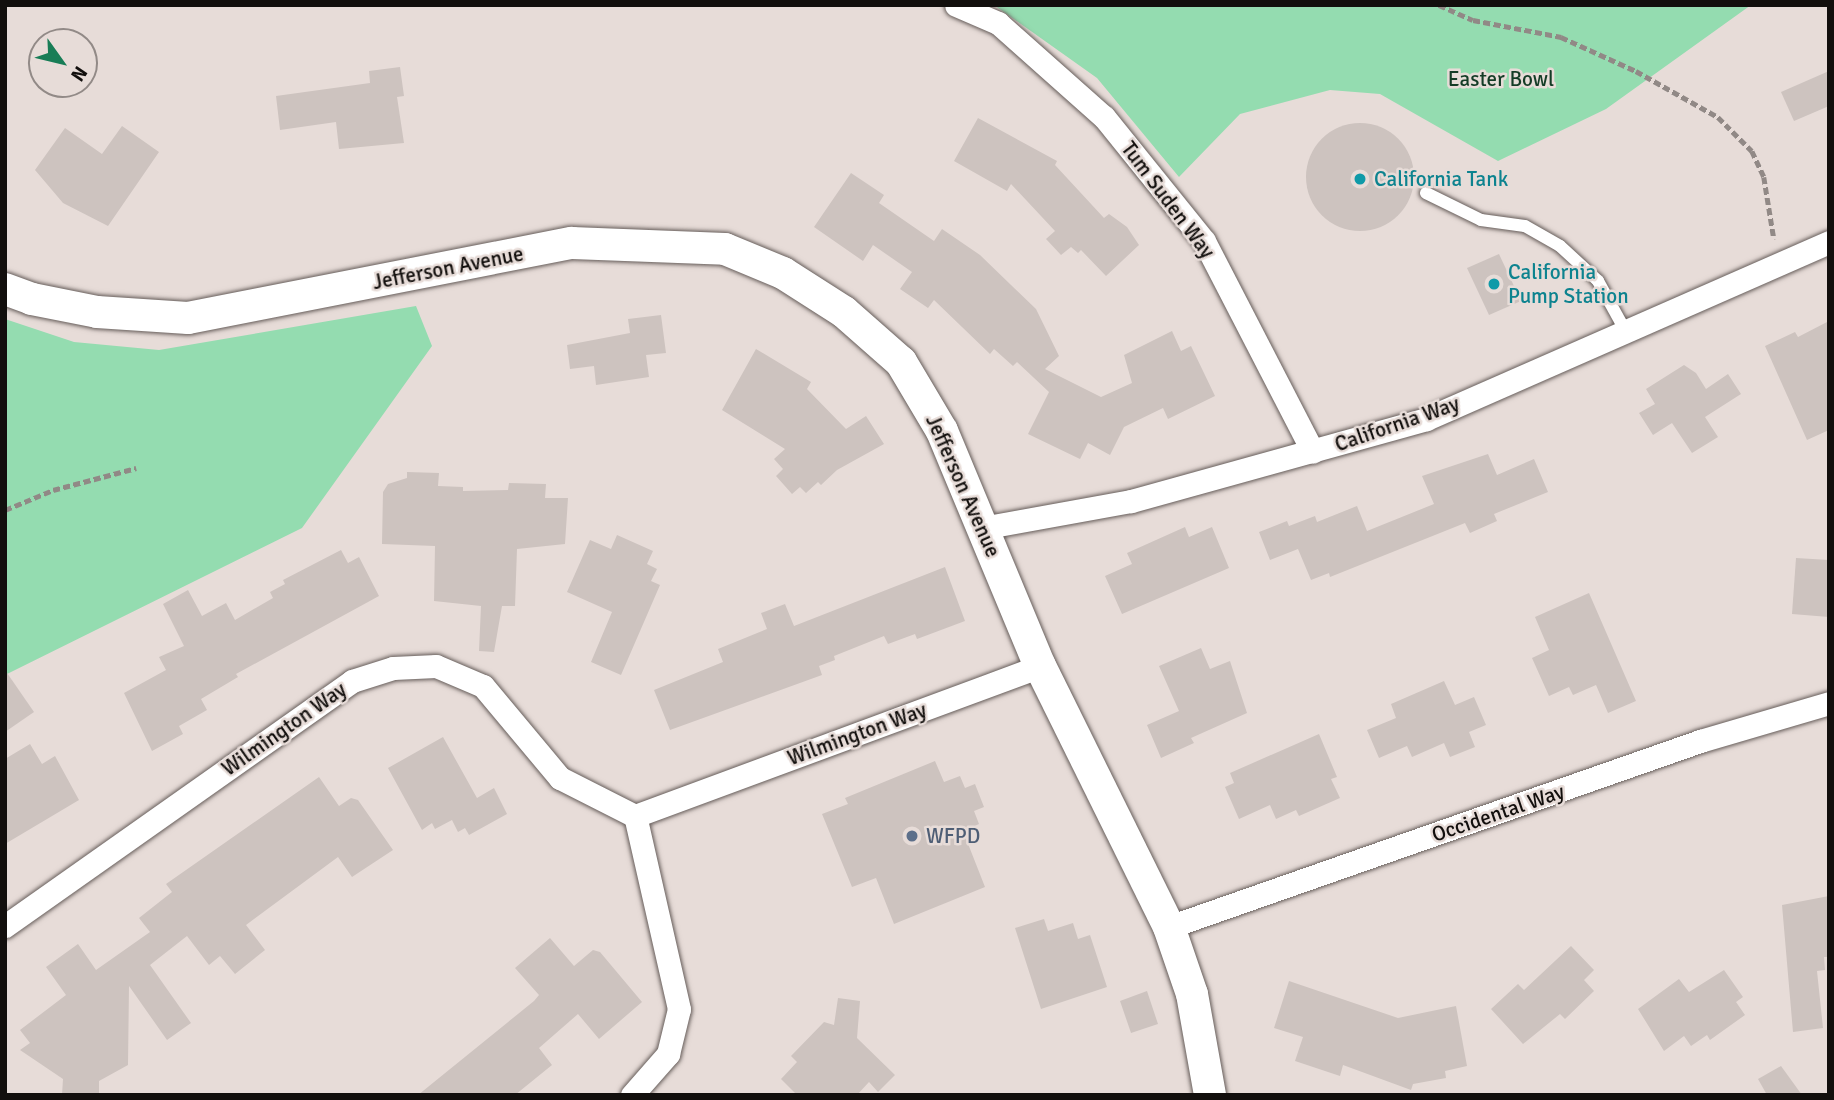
<!DOCTYPE html>
<style>
body{margin:0}
#map{position:relative;width:1834px;height:1100px;overflow:hidden;background:#e7dcd8;font-family:Signika,sans-serif}
div>[style]{position:absolute}
[style*='--x']{left:calc(var(--x)*1px);top:calc(var(--y)*1px);width:calc(var(--w)*1px);rotate:calc(var(--a)*1deg)}
.green>*{inset:0;background:#94dcb0}
.building>*{inset:0;background:#cdc3bf}
.round{border-radius:50%}
.path>*{height:4.5px;margin-top:-2.25px;transform-origin:0;background:repeating-linear-gradient(90deg,#918986 0 7px,transparent 0 10.5px)}
.roads{filter:drop-shadow(0 0 2px #665d5a) drop-shadow(0 0 2px #665d5a)}
.lane>*{height:12px;margin:-6px;padding:0 6px;transform-origin:6px;border-radius:6px;background:#fff}
.street>*{height:23px;margin:-11.5px;padding:0 11.5px;transform-origin:11.5px;border-radius:11.5px;background:#fff}
.secondary>*{height:32px;margin:-16px;padding:0 16px;transform-origin:16px;border-radius:16px;background:#fff}
.dots>*{width:19px;height:19px;translate:-50% -50%;box-sizing:border-box;border:4px solid #e7dcd8;border-radius:50%}
span{translate:-50% -50%;white-space:nowrap;text-align:center;line-height:1.15;-webkit-text-stroke:5px #e7dcd8;paint-order:stroke}
.park-label{font-size:21px;color:#143c26}
.culture-label{font-size:21px;color:#0d838f}
.left{translate:0 -50%;text-align:left}
.street-label{font-size:21px;color:#120f0d}
.service-label{font-size:21px;color:#4e5e75}
.frame{position:absolute;inset:0;border:7px solid #120f0d;pointer-events:none}
.north{position:absolute;left:28px;top:28px;width:70px;height:70px;box-sizing:border-box;background:#e7dcd8;border:2px solid #928a87;border-radius:50%;rotate:124deg;font-size:19px;font-weight:700;line-height:28px;text-align:center;color:#120f0d}
.north::after{content:'';display:block;margin:auto;width:24px;height:32px;background:#187d56;clip-path:polygon(50% 0,100% 100%,50% 72%,0 100%)}
</style>
<div id="map">
<div class="green">
<i style="clip-path:polygon(994px 5px,1751px 5px,1606px 109px,1498px 161px,1380px 94px,1330px 90px,1240px 114px,1179px 177px,1097px 78px)"></i>
<i style="clip-path:polygon(416px 306px,432px 346px,302px 528px,5px 675px,5px 319px,74px 342px,159px 350px)"></i>
</div>
<div class="building">
<i style="clip-path:polygon(400px 67px,404px 96px,397px 97px,404px 143px,339px 149px,336px 122px,280px 130px,276px 96px,370px 83px,369px 71px)"></i>
<i style="clip-path:polygon(1829px 71px,1829px 106px,1794px 121px,1781px 92px)"></i>
<i style="clip-path:polygon(978px 118px,1057px 161px,1055px 165px,1104px 218px,1109px 214px,1127px 227px,1139px 245px,1106px 276px,1081px 250px,1078px 253px,1071px 247px,1061px 255px,1046px 239px,1055px 231px,1011px 184px,1007px 191px,954px 161px)"></i>
<i class="round" style="left:1306px;top:123px;width:108px;height:108px"></i>
<i style="clip-path:polygon(122px 126px,159px 152px,108px 226px,63px 203px,35px 170px,65px 128px,102px 154px)"></i>
<i style="clip-path:polygon(851px 173px,884px 195px,879px 203px,934px 241px,942px 229px,980px 255px,1036px 309px,1059px 356px,1045px 369px,1101px 397px,1132px 383px,1124px 355px,1172px 331px,1181px 351px,1191px 346px,1215px 396px,1168px 419px,1163px 408px,1124px 427px,1110px 455px,1088px 443px,1080px 459px,1028px 434px,1049px 392px,1017px 362px,1013px 366px,994px 349px,990px 354px,934px 300px,928px 308px,900px 289px,912px 272px,873px 245px,863px 261px,814px 227px)"></i>
<i style="clip-path:polygon(1499px 254px,1521px 301px,1489px 315px,1467px 268px)"></i>
<i style="clip-path:polygon(661px 315px,666px 353px,646px 355px,649px 377px,596px 385px,594px 366px,570px 369px,567px 345px,630px 333px,628px 319px)"></i>
<i style="clip-path:polygon(1829px 321px,1829px 430px,1807px 440px,1765px 346px,1795px 332px,1798px 337px)"></i>
<i style="clip-path:polygon(756px 349px,811px 382px,807px 389px,846px 429px,866px 416px,884px 444px,837px 470px,821px 485px,818px 482px,806px 493px,800px 487px,792px 494px,776px 476px,783px 469px,774px 459px,785px 449px,722px 410px)"></i>
<i style="clip-path:polygon(1684px 365px,1696px 373px,1706px 389px,1728px 374px,1741px 394px,1705px 417px,1718px 437px,1692px 453px,1672px 423px,1653px 435px,1639px 413px,1655px 404px,1646px 389px)"></i>
<i style="clip-path:polygon(1488px 454px,1497px 475px,1534px 459px,1548px 492px,1494px 514px,1497px 521px,1470px 533px,1465px 523px,1330px 577px,1329px 573px,1311px 580px,1298px 549px,1270px 560px,1259px 532px,1287px 521px,1289px 526px,1315px 516px,1317px 522px,1357px 506px,1367px 531px,1434px 504px,1422px 476px)"></i>
<i style="clip-path:polygon(407px 472px,439px 473px,438px 486px,463px 487px,463px 491px,508px 490px,509px 483px,546px 484px,545px 498px,568px 498px,565px 544px,517px 549px,515px 606px,502px 606px,494px 652px,479px 651px,481px 606px,434px 601px,435px 546px,382px 544px,383px 492px,388px 484px,407px 478px)"></i>
<i style="clip-path:polygon(1185px 527px,1189px 537px,1212px 527px,1229px 568px,1122px 614px,1105px 576px,1132px 564px,1127px 553px)"></i>
<i style="clip-path:polygon(617px 535px,653px 551px,647px 564px,657px 569px,651px 581px,660px 585px,621px 675px,591px 662px,612px 612px,567px 592px,590px 540px,611px 549px)"></i>
<i style="clip-path:polygon(341px 550px,348px 563px,359px 557px,379px 596px,236px 674px,238px 677px,201px 699px,207px 710px,179px 726px,183px 734px,152px 751px,124px 693px,166px 670px,159px 657px,184px 646px,163px 604px,188px 590px,202px 616px,226px 603px,235px 620px,273px 598px,270px 592px,285px 584px,283px 580px)"></i>
<i style="clip-path:polygon(1796px 558px,1829px 560px,1829px 617px,1792px 614px)"></i>
<i style="clip-path:polygon(945px 567px,965px 621px,917px 639px,915px 634px,888px 644px,884px 636px,834px 656px,835px 660px,819px 666px,822px 675px,670px 730px,654px 690px,723px 662px,718px 649px,767px 629px,761px 613px,785px 604px,794px 626px)"></i>
<i style="clip-path:polygon(1589px 593px,1636px 701px,1608px 713px,1596px 685px,1573px 695px,1569px 687px,1549px 696px,1532px 658px,1549px 650px,1535px 617px)"></i>
<i style="clip-path:polygon(1201px 648px,1210px 669px,1230px 661px,1247px 713px,1191px 738px,1194px 743px,1161px 758px,1147px 725px,1179px 711px,1159px 666px)"></i>
<i style="clip-path:polygon(5px 670px,34px 712px,5px 732px)"></i>
<i style="clip-path:polygon(1444px 681px,1455px 705px,1474px 697px,1486px 725px,1469px 732px,1475px 747px,1450px 757px,1444px 743px,1412px 757px,1407px 746px,1379px 758px,1367px 730px,1396px 718px,1391px 704px)"></i>
<i style="clip-path:polygon(1319px 734px,1337px 777px,1331px 779px,1340px 798px,1299px 816px,1296px 810px,1276px 819px,1270px 805px,1239px 819px,1225px 787px,1234px 783px,1230px 773px)"></i>
<i style="clip-path:polygon(443px 737px,477px 798px,494px 788px,507px 814px,469px 835px,465px 828px,458px 832px,452px 820px,435px 829px,432px 823px,422px 830px,388px 768px)"></i>
<i style="clip-path:polygon(30px 744px,42px 764px,55px 756px,79px 800px,5px 844px,5px 759px)"></i>
<i style="clip-path:polygon(935px 761px,944px 782px,960px 776px,965px 788px,975px 784px,984px 807px,974px 811px,979px 824px,963px 831px,985px 887px,894px 924px,876px 878px,852px 887px,822px 814px,848px 804px,845px 798px)"></i>
<i style="clip-path:polygon(319px 777px,339px 806px,351px 798px,358px 800px,393px 850px,352px 877px,338px 857px,246px 925px,265px 950px,235px 974px,220px 956px,209px 965px,187px 936px,150px 965px,191px 1023px,167px 1040px,129px 986px,128px 1065px,99px 1081px,99px 1095px,62px 1095px,63px 1079px,20px 1050px,30px 1043px,20px 1030px,66px 995px,46px 967px,78px 944px,96px 970px,150px 932px,139px 918px,172px 892px,166px 884px)"></i>
<i style="clip-path:polygon(1829px 896px,1829px 957px,1824px 957px,1825px 970px,1817px 971px,1823px 1028px,1793px 1032px,1782px 905px)"></i>
<i style="clip-path:polygon(1044px 919px,1048px 931px,1073px 923px,1078px 939px,1090px 935px,1107px 987px,1041px 1009px,1015px 928px)"></i>
<i style="clip-path:polygon(550px 938px,574px 966px,593px 950px,600px 952px,642px 1002px,599px 1039px,578px 1014px,539px 1048px,552px 1065px,515px 1095px,418px 1095px,534px 1001px,539px 995px,515px 968px)"></i>
<i style="clip-path:polygon(1571px 946px,1594px 970px,1584px 980px,1594px 991px,1565px 1019px,1560px 1014px,1523px 1044px,1491px 1009px,1518px 984px,1524px 990px)"></i>
<i style="clip-path:polygon(1724px 970px,1743px 997px,1736px 1002px,1745px 1015px,1710px 1040px,1707px 1035px,1691px 1046px,1684px 1036px,1664px 1051px,1638px 1009px,1679px 979px,1689px 992px)"></i>
<i style="clip-path:polygon(1289px 981px,1398px 1018px,1456px 1006px,1467px 1066px,1445px 1071px,1446px 1078px,1413px 1084px,1411px 1090px,1343px 1065px,1340px 1076px,1295px 1061px,1303px 1037px,1274px 1028px)"></i>
<i style="clip-path:polygon(1147px 991px,1158px 1024px,1131px 1033px,1120px 1001px)"></i>
<i style="clip-path:polygon(838px 998px,860px 1001px,857px 1038px,895px 1075px,878px 1092px,869px 1082px,857px 1095px,797px 1095px,781px 1079px,797px 1062px,791px 1056px,824px 1022px,834px 1025px)"></i>
<i style="clip-path:polygon(1781px 1066px,1802px 1095px,1767px 1095px,1758px 1079px)"></i>
</div>
<div class="path">
<i style="--x:1439;--y:5;--w:37;--a:24"></i>
<i style="--x:1473;--y:20;--w:90;--a:10.9"></i>
<i style="--x:1561;--y:37;--w:82;--a:24.4"></i>
<i style="--x:1636;--y:71;--w:94;--a:29.3"></i>
<i style="--x:1718;--y:117;--w:48;--a:45"></i>
<i style="--x:1752;--y:151;--w:29;--a:65"></i>
<i style="--x:1764;--y:177;--w:63;--a:80.8"></i>
<i style="--x:5;--y:510;--w:52;--a:-22.6"></i>
<i style="--x:53;--y:490;--w:86;--a:-14.8"></i>
</div>
<div class="roads">
<div class="lane">
<i style="--x:1426;--y:193;--w:61;--a:26.1"></i>
<i style="--x:1481;--y:220;--w:44;--a:7.8"></i>
<i style="--x:1525;--y:226;--w:40;--a:29.7"></i>
<i style="--x:1560;--y:246;--w:52;--a:42.6"></i>
<i style="--x:1598;--y:281;--w:56;--a:61.1"></i>
</div>
<div class="street">
<i style="--x:956;--y:5;--w:46;--a:23.2"></i>
<i style="--x:998;--y:23;--w:142;--a:41.6"></i>
<i style="--x:1104;--y:117;--w:159;--a:51.1"></i>
<i style="--x:1204;--y:241;--w:237;--a:62.7"></i>
<i style="--x:982;--y:528;--w:151;--a:-10.3"></i>
<i style="--x:1131;--y:501;--w:306;--a:-15.5"></i>
<i style="--x:1426;--y:419;--w:440;--a:-23.7"></i>
<i style="--x:5;--y:926;--w:425;--a:-35.2"></i>
<i style="--x:352;--y:681;--w:43;--a:-17.6"></i>
<i style="--x:393;--y:668;--w:43;--a:-2.7"></i>
<i style="--x:436;--y:666;--w:51;--a:23.1"></i>
<i style="--x:483;--y:686;--w:120;--a:50.1"></i>
<i style="--x:560;--y:778;--w:84;--a:26.9"></i>
<i style="--x:635;--y:816;--w:432;--a:-20.3"></i>
<i style="--x:1169;--y:927;--w:563;--a:-19.3"></i>
<i style="--x:1700;--y:741;--w:134;--a:-16.4"></i>
<i style="--x:632;--y:1095;--w:55;--a:-48.7"></i>
<i style="--x:668;--y:1054;--w:46;--a:-76.3"></i>
<i style="--x:679;--y:1009;--w:198;--a:-102.8"></i>
</div>
<div class="secondary">
<i style="--x:5;--y:289;--w:29;--a:20"></i>
<i style="--x:32;--y:299;--w:66;--a:11.3"></i>
<i style="--x:97;--y:312;--w:91;--a:3.8"></i>
<i style="--x:188;--y:318;--w:391;--a:-11.1"></i>
<i style="--x:572;--y:243;--w:153;--a:2.2"></i>
<i style="--x:725;--y:249;--w:63;--a:22.5"></i>
<i style="--x:783;--y:273;--w:72;--a:32.6"></i>
<i style="--x:844;--y:312;--w:76;--a:41.3"></i>
<i style="--x:901;--y:362;--w:80;--a:59.3"></i>
<i style="--x:942;--y:431;--w:255;--a:67.4"></i>
<i style="--x:1040;--y:666;--w:291;--a:63.7"></i>
<i style="--x:1169;--y:927;--w:71;--a:71.1"></i>
<i style="--x:1192;--y:994;--w:103;--a:79.9"></i>
</div>
</div>
<div class="dots">
<i style="left:1360px;top:179px;background:#0f9aa8"></i>
<i style="left:1494px;top:284px;background:#0f9aa8"></i>
<i style="left:912px;top:836px;background:#5c6f8a"></i>
</div>
<div class="park-label">
<span style="left:1501px;top:79px">Easter Bowl</span>
</div>
<div class="culture-label">
<span class="left" style="left:1374px;top:179px">California Tank</span>
<span class="left" style="left:1508px;top:284px">California<br>Pump Station</span>
</div>
<div class="street-label">
<span style="left:1168px;top:200px;rotate:53deg">Tum Suden Way</span>
<span style="left:448px;top:268px;rotate:-11deg">Jefferson Avenue</span>
<span style="left:1397px;top:424px;rotate:-19deg">California Way</span>
<span style="left:963px;top:486px;rotate:66deg">Jefferson Avenue</span>
<span style="left:284px;top:729px;rotate:-35deg">Wilmington Way</span>
<span style="left:857px;top:734px;rotate:-20deg">Wilmington Way</span>
<span style="left:1498px;top:813px;rotate:-19deg">Occidental Way</span>
</div>
<div class="service-label">
<span class="left" style="left:926px;top:836px">WFPD</span>
</div>
<div class="frame"></div>
<div class="north">N</div>
</div>
